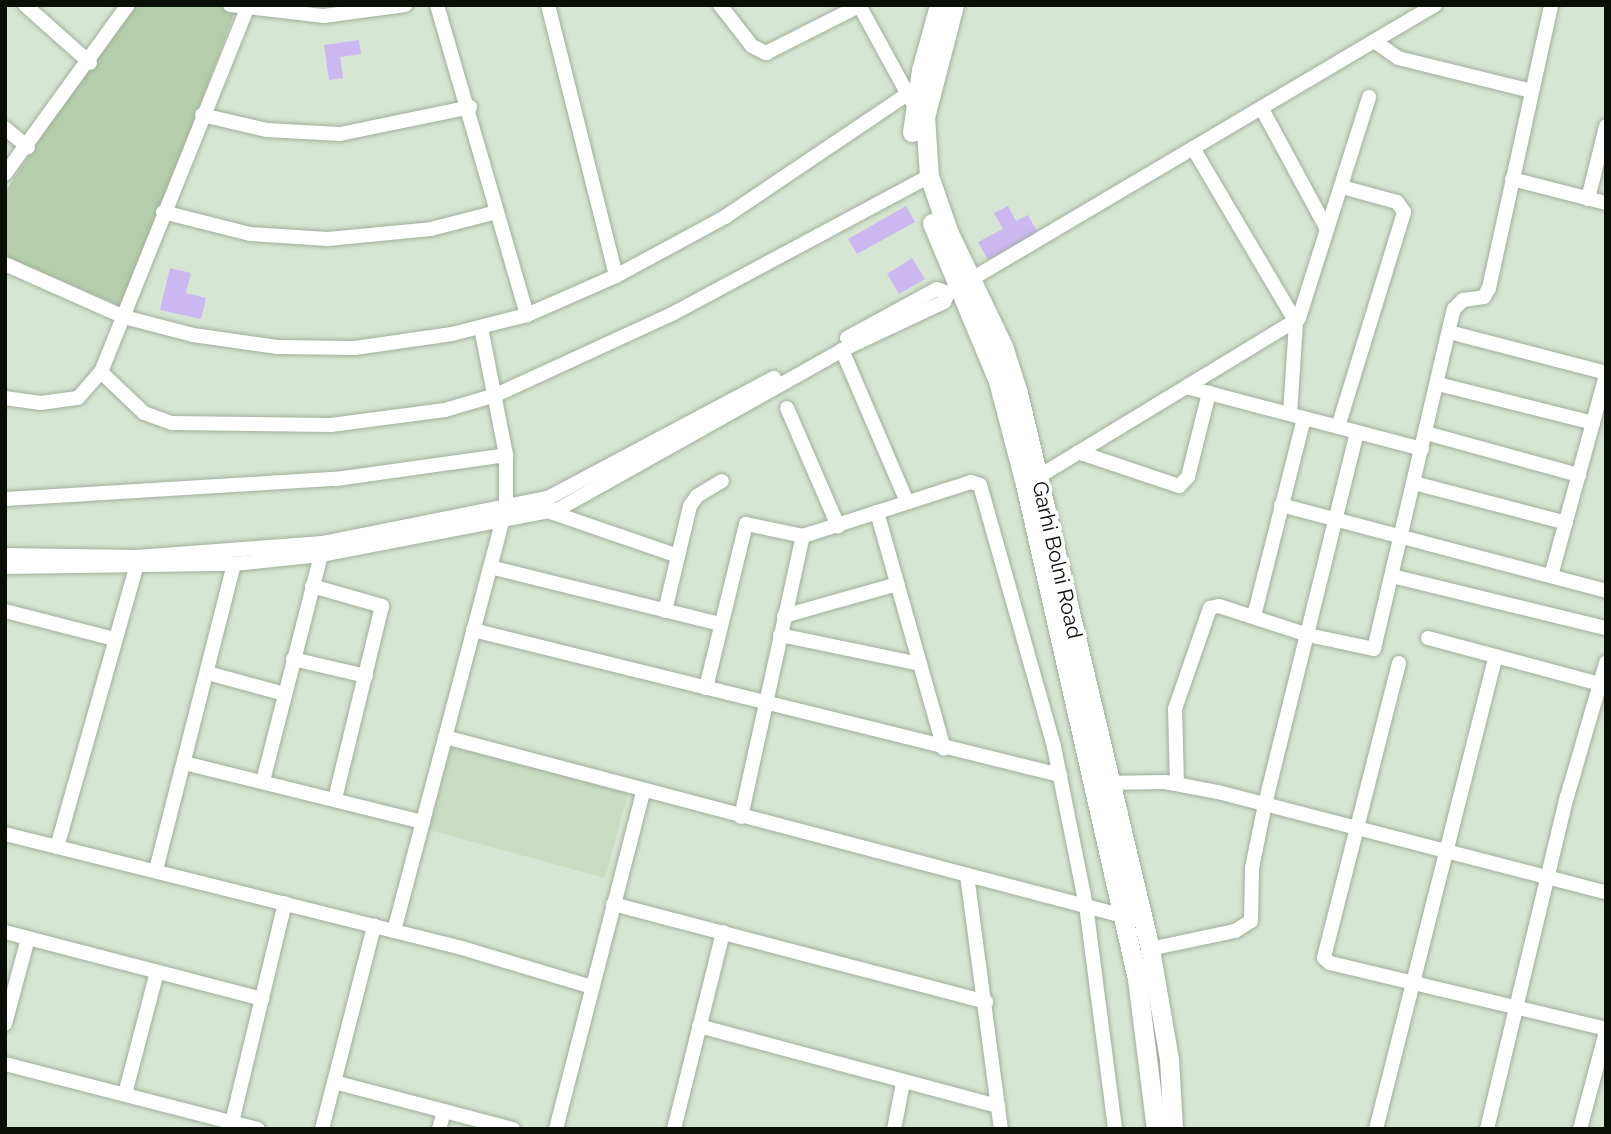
<!DOCTYPE html>
<style>
body{margin:0}
#map{position:relative;width:1611px;height:1134px;overflow:hidden;background:#d7e6d2;font-family:Raleway,sans-serif}
div>[style]{position:absolute}
[style*='--x']{left:calc(var(--x)*1px);top:calc(var(--y)*1px);width:calc(var(--w)*1px);rotate:calc(var(--a)*1deg)}
.built>*{inset:0;background:#c9ddc2}
.green>*{inset:0;background:#b4ceab}
.building>*{inset:0;background:#cbb8f1}
.roads{filter:drop-shadow(0 0 2px #a0ae9b) drop-shadow(0 0 2px #a0ae9b)}
.street>*{height:14px;margin:-7px;padding:0 7px;transform-origin:7px;border-radius:7px;background:#fff}
.secondary>*{height:19px;margin:-9.5px;padding:0 9.5px;transform-origin:9.5px;border-radius:9.5px;background:#fff}
span{translate:-50% -50%;white-space:nowrap;text-align:center;line-height:1.15;-webkit-text-stroke:7px #fff;paint-order:stroke}
.street-label{font-size:21px;color:#090e07}
.frame{position:absolute;inset:0;border:7px solid #090e07;pointer-events:none}
</style>
<div id="map">
<div class="built">
<i style="clip-path:polygon(452px 745px,628px 793px,605px 878px,429px 830px)"></i>
</div>
<div class="green">
<i style="clip-path:polygon(128px 5px,237px 6px,125px 308px,5px 256px,5px 192px)"></i>
</div>
<div class="building">
<i style="clip-path:polygon(359px 40px,361px 54px,340px 57px,343px 78px,329px 80px,324px 45px)"></i>
<i style="clip-path:polygon(906px 206px,915px 222px,857px 254px,848px 239px)"></i>
<i style="clip-path:polygon(1008px 206px,1016px 221px,1028px 215px,1038px 233px,988px 260px,978px 242px,1003px 229px,994px 213px)"></i>
<i style="clip-path:polygon(912px 258px,925px 279px,899px 294px,887px 274px)"></i>
<i style="clip-path:polygon(170px 268px,191px 273px,186px 293px,206px 298px,201px 319px,160px 310px)"></i>
</div>
<div class="roads">
<div class="street">
<i style="--x:25;--y:5;--w:87;--a:41.7"></i>
<i style="--x:230;--y:5;--w:95;--a:6.7"></i>
<i style="--x:324;--y:16;--w:82;--a:-7.7"></i>
<i style="--x:437;--y:5;--w:323;--a:73.8"></i>
<i style="--x:548;--y:5;--w:279;--a:75.9"></i>
<i style="--x:720;--y:5;--w:52;--a:52"></i>
<i style="--x:752;--y:46;--w:16;--a:27"></i>
<i style="--x:766;--y:53;--w:104;--a:-26.8"></i>
<i style="--x:859;--y:5;--w:111;--a:61.3"></i>
<i style="--x:1374;--y:41;--w:29;--a:35"></i>
<i style="--x:1398;--y:58;--w:137;--a:13.9"></i>
<i style="--x:1262;--y:109;--w:136;--a:61.6"></i>
<i style="--x:202;--y:115;--w:67;--a:13"></i>
<i style="--x:267;--y:130;--w:73;--a:3.1"></i>
<i style="--x:340;--y:134;--w:133;--a:-11.7"></i>
<i style="--x:5;--y:128;--w:30;--a:40"></i>
<i style="--x:1193;--y:148;--w:202;--a:59.4"></i>
<i style="--x:1296;--y:322;--w:92;--a:93.7"></i>
<i style="--x:5;--y:174;--w:209;--a:-54"></i>
<i style="--x:1512;--y:179;--w:97;--a:14.3"></i>
<i style="--x:1588;--y:199;--w:75;--a:-76.1"></i>
<i style="--x:163;--y:212;--w:90;--a:14.2"></i>
<i style="--x:250;--y:234;--w:78;--a:3.7"></i>
<i style="--x:328;--y:239;--w:103;--a:-5.5"></i>
<i style="--x:431;--y:229;--w:68;--a:-14.4"></i>
<i style="--x:5;--y:264;--w:130;--a:24"></i>
<i style="--x:124;--y:317;--w:71;--a:14.6"></i>
<i style="--x:193;--y:335;--w:85;--a:8.1"></i>
<i style="--x:277;--y:347;--w:78;--a:0.7"></i>
<i style="--x:355;--y:348;--w:98;--a:-8.2"></i>
<i style="--x:452;--y:334;--w:77;--a:-14.2"></i>
<i style="--x:527;--y:315;--w:97;--a:-23.7"></i>
<i style="--x:616;--y:276;--w:124;--a:-28.4"></i>
<i style="--x:725;--y:217;--w:218;--a:-34"></i>
<i style="--x:1449;--y:332;--w:162;--a:14.6"></i>
<i style="--x:847;--y:338;--w:102;--a:-28.6"></i>
<i style="--x:937;--y:289;--w:12;--a:20"></i>
<i style="--x:842;--y:350;--w:165;--a:66.8"></i>
<i style="--x:101;--y:372;--w:59;--a:43.6"></i>
<i style="--x:144;--y:413;--w:30;--a:20"></i>
<i style="--x:172;--y:423;--w:159;--a:0.7"></i>
<i style="--x:331;--y:425;--w:115;--a:-7.5"></i>
<i style="--x:445;--y:410;--w:53;--a:-16.4"></i>
<i style="--x:496;--y:395;--w:194;--a:-24.7"></i>
<i style="--x:672;--y:314;--w:292;--a:-28.2"></i>
<i style="--x:1438;--y:384;--w:160;--a:14.1"></i>
<i style="--x:1186;--y:387;--w:244;--a:14.7"></i>
<i style="--x:5;--y:398;--w:36;--a:8"></i>
<i style="--x:41;--y:403;--w:37;--a:-8"></i>
<i style="--x:78;--y:398;--w:35;--a:-49"></i>
<i style="--x:101;--y:372;--w:391;--a:-68.1"></i>
<i style="--x:787;--y:408;--w:129;--a:66.6"></i>
<i style="--x:1338;--y:427;--w:225;--a:-72.9"></i>
<i style="--x:1404;--y:212;--w:12;--a:-125"></i>
<i style="--x:1397;--y:202;--w:57;--a:-164.7"></i>
<i style="--x:1426;--y:433;--w:159;--a:15.4"></i>
<i style="--x:1078;--y:452;--w:107;--a:18.6"></i>
<i style="--x:1179;--y:486;--w:13;--a:-45"></i>
<i style="--x:1188;--y:477;--w:87;--a:-76"></i>
<i style="--x:1033;--y:480;--w:311;--a:-31.3"></i>
<i style="--x:1299;--y:318;--w:232;--a:-72.4"></i>
<i style="--x:1414;--y:483;--w:157;--a:14.7"></i>
<i style="--x:5;--y:499;--w:332;--a:-3.5"></i>
<i style="--x:336;--y:479;--w:172;--a:-8"></i>
<i style="--x:1281;--y:505;--w:336;--a:14.8"></i>
<i style="--x:550;--y:512;--w:135;--a:19"></i>
<i style="--x:877;--y:512;--w:246;--a:74.2"></i>
<i style="--x:5;--y:555;--w:132;--a:0.9"></i>
<i style="--x:137;--y:557;--w:186;--a:-4.3"></i>
<i style="--x:322;--y:543;--w:230;--a:-11.3"></i>
<i style="--x:548;--y:498;--w:256;--a:-28"></i>
<i style="--x:5;--y:567;--w:229;--a:-0.8"></i>
<i style="--x:234;--y:564;--w:87;--a:-5.9"></i>
<i style="--x:321;--y:555;--w:242;--a:-10.9"></i>
<i style="--x:559;--y:509;--w:325;--a:-29.3"></i>
<i style="--x:842;--y:350;--w:113;--a:-25.2"></i>
<i style="--x:944;--y:302;--w:10;--a:-66"></i>
<i style="--x:948;--y:293;--w:566;--a:-30.6"></i>
<i style="--x:490;--y:567;--w:237;--a:13.9"></i>
<i style="--x:1392;--y:576;--w:220;--a:13.7"></i>
<i style="--x:1551;--y:576;--w:208;--a:-74.7"></i>
<i style="--x:312;--y:586;--w:73;--a:15.9"></i>
<i style="--x:382;--y:606;--w:199;--a:103.7"></i>
<i style="--x:5;--y:611;--w:113;--a:14.4"></i>
<i style="--x:665;--y:611;--w:108;--a:-76.6"></i>
<i style="--x:690;--y:506;--w:12;--a:-55"></i>
<i style="--x:697;--y:496;--w:29;--a:-31"></i>
<i style="--x:784;--y:616;--w:118;--a:-15.7"></i>
<i style="--x:1254;--y:616;--w:204;--a:-75.8"></i>
<i style="--x:473;--y:630;--w:605;--a:13.88"></i>
<i style="--x:780;--y:635;--w:143;--a:11.7"></i>
<i style="--x:1428;--y:638;--w:178;--a:15"></i>
<i style="--x:293;--y:659;--w:75;--a:13.1"></i>
<i style="--x:1399;--y:663;--w:304;--a:104.3"></i>
<i style="--x:1324;--y:958;--w:8;--a:40"></i>
<i style="--x:1330;--y:963;--w:284;--a:13.4"></i>
<i style="--x:208;--y:673;--w:80;--a:15.3"></i>
<i style="--x:706;--y:688;--w:169;--a:-76.3"></i>
<i style="--x:746;--y:524;--w:58;--a:11.9"></i>
<i style="--x:803;--y:536;--w:176;--a:-17.8"></i>
<i style="--x:971;--y:482;--w:9;--a:18"></i>
<i style="--x:980;--y:485;--w:272;--a:74.2"></i>
<i style="--x:1054;--y:747;--w:161;--a:78.6"></i>
<i style="--x:1086;--y:905;--w:226;--a:82.6"></i>
<i style="--x:445;--y:737;--w:709;--a:14.78"></i>
<i style="--x:184;--y:763;--w:246;--a:13.9"></i>
<i style="--x:263;--y:781;--w:233;--a:-75.6"></i>
<i style="--x:1101;--y:783;--w:64;--a:-0.9"></i>
<i style="--x:1165;--y:782;--w:54;--a:10.7"></i>
<i style="--x:1218;--y:792;--w:401;--a:14.5"></i>
<i style="--x:1177;--y:784;--w:75;--a:-91.5"></i>
<i style="--x:1175;--y:709;--w:107;--a:-70.9"></i>
<i style="--x:1210;--y:608;--w:9;--a:-13"></i>
<i style="--x:1219;--y:606;--w:94;--a:18"></i>
<i style="--x:1308;--y:635;--w:67;--a:12"></i>
<i style="--x:1374;--y:649;--w:349;--a:-76.8"></i>
<i style="--x:1454;--y:309;--w:13;--a:-45"></i>
<i style="--x:1463;--y:300;--w:21;--a:-8"></i>
<i style="--x:1484;--y:297;--w:10;--a:-61"></i>
<i style="--x:1489;--y:288;--w:290;--a:-77.6"></i>
<i style="--x:741;--y:817;--w:288;--a:-77.6"></i>
<i style="--x:5;--y:834;--w:471;--a:14"></i>
<i style="--x:462;--y:948;--w:136;--a:16.7"></i>
<i style="--x:57;--y:847;--w:291;--a:-74.2"></i>
<i style="--x:156;--y:870;--w:316;--a:-75.7"></i>
<i style="--x:967;--y:875;--w:256;--a:82.4"></i>
<i style="--x:613;--y:904;--w:386;--a:14.7"></i>
<i style="--x:394;--y:931;--w:438;--a:-75.2"></i>
<i style="--x:506;--y:508;--w:53;--a:-90"></i>
<i style="--x:506;--y:455;--w:130;--a:-101.1"></i>
<i style="--x:5;--y:932;--w:266;--a:14.6"></i>
<i style="--x:1150;--y:949;--w:87;--a:-12"></i>
<i style="--x:1235;--y:931;--w:19;--a:-32"></i>
<i style="--x:1251;--y:921;--w:53;--a:-88.9"></i>
<i style="--x:1252;--y:868;--w:65;--a:-78.5"></i>
<i style="--x:1265;--y:804;--w:383;--a:-76.1"></i>
<i style="--x:5;--y:1024;--w:89;--a:-75"></i>
<i style="--x:699;--y:1026;--w:310;--a:15"></i>
<i style="--x:5;--y:1064;--w:261;--a:14.4"></i>
<i style="--x:334;--y:1082;--w:185;--a:14.7"></i>
<i style="--x:125;--y:1094;--w:126;--a:-75.3"></i>
<i style="--x:232;--y:1122;--w:225;--a:-76.4"></i>
<i style="--x:322;--y:1129;--w:210;--a:-75.6"></i>
<i style="--x:439;--y:1129;--w:19;--a:-74"></i>
<i style="--x:556;--y:1129;--w:348;--a:-75.5"></i>
<i style="--x:674;--y:1129;--w:203;--a:-76"></i>
<i style="--x:894;--y:1129;--w:47;--a:-78.9"></i>
<i style="--x:1376;--y:1129;--w:488;--a:-75.8"></i>
<i style="--x:1487;--y:1129;--w:342;--a:-76.5"></i>
<i style="--x:1567;--y:797;--w:140;--a:-73.8"></i>
<i style="--x:1580;--y:1129;--w:100;--a:-75"></i>
</div>
<div class="secondary">
<i style="--x:954;--y:5;--w:116;--a:104.5"></i>
<i style="--x:925;--y:117;--w:59;--a:86.1"></i>
<i style="--x:929;--y:176;--w:60;--a:70.7"></i>
<i style="--x:949;--y:233;--w:125;--a:64.5"></i>
<i style="--x:1003;--y:346;--w:49;--a:72.3"></i>
<i style="--x:1018;--y:393;--w:571;--a:76.64"></i>
<i style="--x:1150;--y:949;--w:112;--a:80.2"></i>
<i style="--x:1169;--y:1059;--w:70;--a:86.7"></i>
<i style="--x:912;--y:132;--w:63;--a:-81.7"></i>
<i style="--x:921;--y:70;--w:67;--a:-74.5"></i>
<i style="--x:932;--y:223;--w:171;--a:67.3"></i>
<i style="--x:998;--y:381;--w:106;--a:75.3"></i>
<i style="--x:1025;--y:484;--w:508;--a:77.25"></i>
<i style="--x:1137;--y:979;--w:151;--a:82.8"></i>
</div>
</div>
<div class="street-label">
<span style="left:1057px;top:560px;rotate:77deg">Garhi Bolni Road</span>
</div>
<div class="frame"></div>
</div>
